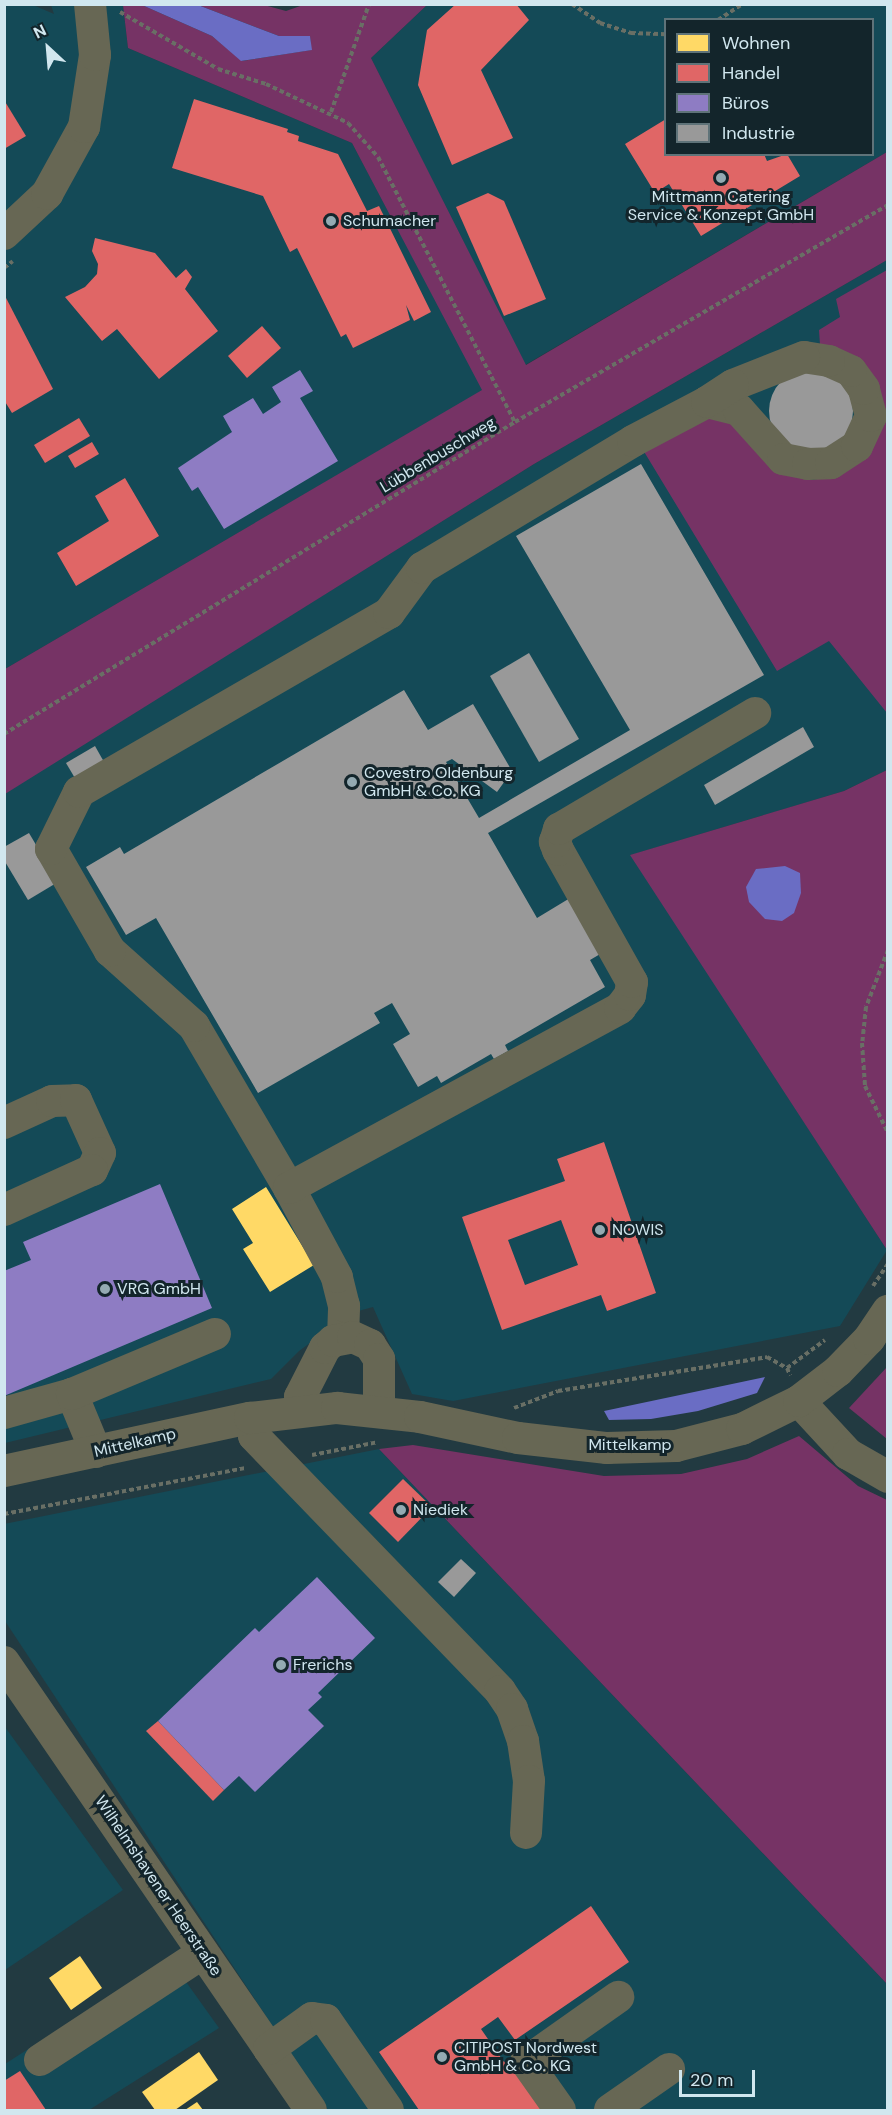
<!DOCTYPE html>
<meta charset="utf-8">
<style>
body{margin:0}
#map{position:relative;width:892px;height:2115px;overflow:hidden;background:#223a41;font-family:"DM Sans",sans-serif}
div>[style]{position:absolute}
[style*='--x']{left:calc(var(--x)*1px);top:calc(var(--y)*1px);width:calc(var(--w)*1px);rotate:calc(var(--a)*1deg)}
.built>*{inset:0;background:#144a57}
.green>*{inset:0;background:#763365}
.water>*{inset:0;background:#6a6dc4}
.homes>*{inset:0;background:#ffd966}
.shops>*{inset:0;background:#e06666}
.offices>*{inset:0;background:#8e7cc3}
.industry>*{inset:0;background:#999}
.round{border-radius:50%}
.path>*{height:4px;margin-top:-2px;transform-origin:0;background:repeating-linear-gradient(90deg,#696f65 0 4.5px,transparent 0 7.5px)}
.minor>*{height:32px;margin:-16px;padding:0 16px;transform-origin:16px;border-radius:16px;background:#676754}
.dots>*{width:16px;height:16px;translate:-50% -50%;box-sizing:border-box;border:3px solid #13252b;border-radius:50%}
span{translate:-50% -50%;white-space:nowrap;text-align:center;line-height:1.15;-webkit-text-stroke:6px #13252b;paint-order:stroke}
.poi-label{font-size:16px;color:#d1e7ef}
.left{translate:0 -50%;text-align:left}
.street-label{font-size:16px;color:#d1e7ef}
.frame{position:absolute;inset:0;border:6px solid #d1e7ef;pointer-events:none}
.legend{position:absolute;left:664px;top:18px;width:210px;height:138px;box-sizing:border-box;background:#13252b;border:2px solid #5f7379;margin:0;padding:8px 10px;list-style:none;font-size:18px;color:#d1e7ef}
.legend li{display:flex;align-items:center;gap:12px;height:30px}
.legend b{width:30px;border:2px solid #5f7379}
.north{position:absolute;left:18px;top:18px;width:60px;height:60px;-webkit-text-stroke:4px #13252b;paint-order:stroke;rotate:334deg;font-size:16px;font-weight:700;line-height:24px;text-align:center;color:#d1e7ef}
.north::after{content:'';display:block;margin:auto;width:21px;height:27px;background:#d1e7ef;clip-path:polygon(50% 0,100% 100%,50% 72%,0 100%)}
.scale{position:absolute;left:679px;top:2070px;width:76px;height:27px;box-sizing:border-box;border:3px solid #d1e7ef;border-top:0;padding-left:8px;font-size:18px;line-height:21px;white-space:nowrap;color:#d1e7ef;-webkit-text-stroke:4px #13252b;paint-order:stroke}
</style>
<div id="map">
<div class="built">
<i style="clip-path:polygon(4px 5px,33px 5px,54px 14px,51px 5px,123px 5px,128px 48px,352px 143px,483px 390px,5px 669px)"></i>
<i style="clip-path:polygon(evenodd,427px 5px,887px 5px,887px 152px,525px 365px,371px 58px,427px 5px,666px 20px,872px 20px,872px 154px,666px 154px,666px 20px)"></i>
<i style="clip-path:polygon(887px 260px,887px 770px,844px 791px,631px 855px,887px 1250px,840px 1326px,453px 1401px,412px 1394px,373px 1307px,351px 1313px,299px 1351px,271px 1379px,5px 1443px,4px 794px,534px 464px)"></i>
<i style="clip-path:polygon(379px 1449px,887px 1984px,887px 2110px,328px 2110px,5px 1621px,4px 1524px)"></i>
<i style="clip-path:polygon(5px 1727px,123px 1890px,5px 1970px,4px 1970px)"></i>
<i style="clip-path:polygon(169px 1958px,219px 2028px,89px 2110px,5px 2110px,5px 2064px)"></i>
</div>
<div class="green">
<i style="clip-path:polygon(306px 4px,427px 5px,371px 58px,526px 365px,887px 152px,887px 260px,534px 464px,5px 794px,5px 669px,482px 390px,352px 143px,128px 48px,123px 5px,142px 5px,212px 36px,242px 61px,311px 50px,310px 36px,279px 36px,198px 5px,264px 5px,286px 11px)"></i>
<i style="clip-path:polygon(887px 270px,887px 713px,829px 641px,777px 671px,640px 445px,705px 416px,730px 416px,793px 476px,813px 480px,840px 474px,883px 422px,820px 345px,819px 330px,840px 317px,836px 299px)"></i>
<i style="clip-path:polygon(887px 770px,887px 1250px,630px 855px,844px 791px)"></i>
<i style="clip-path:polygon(887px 1367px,887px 1439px,849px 1408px)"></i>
<i style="clip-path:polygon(799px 1436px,858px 1486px,887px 1500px,887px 1984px,379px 1449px,413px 1445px,604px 1476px,681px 1474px,747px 1459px)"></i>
</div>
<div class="water">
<i style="clip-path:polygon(142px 5px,198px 5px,279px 36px,310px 36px,312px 50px,241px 61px,212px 36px)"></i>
<i style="clip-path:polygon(785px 866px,800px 873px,801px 893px,794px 913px,782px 921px,765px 919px,749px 902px,746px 887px,756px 869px)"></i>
<i style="clip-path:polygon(765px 1377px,757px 1393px,698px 1411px,651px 1419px,609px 1420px,604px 1411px)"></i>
</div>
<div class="homes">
<i style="clip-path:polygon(266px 1187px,314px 1265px,270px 1292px,243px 1249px,253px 1243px,232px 1209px)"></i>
<i style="clip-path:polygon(80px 1956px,102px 1988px,71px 2010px,49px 1978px)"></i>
<i style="clip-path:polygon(199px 2052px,218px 2080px,175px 2110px,155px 2110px,142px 2092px)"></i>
<i style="clip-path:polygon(197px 2102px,203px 2110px,185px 2110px)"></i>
</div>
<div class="shops">
<i style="clip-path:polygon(456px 4px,516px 4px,529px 20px,481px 70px,513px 138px,452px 165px,418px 85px,427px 30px)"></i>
<i style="clip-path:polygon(194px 99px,288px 129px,287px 132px,299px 136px,298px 141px,338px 154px,367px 211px,379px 206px,431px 312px,414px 321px,406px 305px,410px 320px,353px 348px,346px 334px,341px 337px,297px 248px,290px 252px,263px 196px,172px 168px)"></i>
<i style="clip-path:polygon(4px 100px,26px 136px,4px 149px)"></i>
<i style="clip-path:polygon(666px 119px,666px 154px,764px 154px,767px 161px,787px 154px,800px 176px,701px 236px,669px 184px,655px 193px,625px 144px)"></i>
<i style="clip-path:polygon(488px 193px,504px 201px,546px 299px,504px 316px,456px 207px)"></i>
<i style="clip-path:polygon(95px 238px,155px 253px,176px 278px,186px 269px,192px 277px,185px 289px,218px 331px,159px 379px,117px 329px,102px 341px,65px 297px,85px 287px,97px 274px,98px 264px,92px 251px)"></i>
<i style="clip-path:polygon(4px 294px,53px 389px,12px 413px,4px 400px)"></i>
<i style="clip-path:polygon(262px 326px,281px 348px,247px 378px,228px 356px)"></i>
<i style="clip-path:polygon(79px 418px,90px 436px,45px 463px,34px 445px)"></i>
<i style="clip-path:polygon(92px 442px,99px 454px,75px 468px,68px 456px)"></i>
<i style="clip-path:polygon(125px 478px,159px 536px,76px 586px,57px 553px,109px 521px,95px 496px)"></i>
<i style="clip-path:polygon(evenodd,604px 1142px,656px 1293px,607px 1311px,601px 1295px,502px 1330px,462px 1217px,565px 1181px,557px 1159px,604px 1142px,561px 1220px,578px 1265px,525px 1285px,508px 1240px,561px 1220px)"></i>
<i style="clip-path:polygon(403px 1479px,432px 1507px,398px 1542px,369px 1513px)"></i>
<i style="clip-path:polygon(158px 1721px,224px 1790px,213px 1801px,146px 1731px)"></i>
<i style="clip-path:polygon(591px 1906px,629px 1962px,515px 2040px,498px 2017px,481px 2029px,504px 2062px,510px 2059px,546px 2110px,419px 2110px,379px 2052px)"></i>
<i style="clip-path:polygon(20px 2071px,46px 2110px,4px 2110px,4px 2081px)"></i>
</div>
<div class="offices">
<i style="clip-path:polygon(300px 370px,313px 391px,300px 398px,338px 461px,224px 529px,198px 487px,192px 491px,178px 468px,232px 432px,223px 416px,253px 398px,263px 414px,281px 402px,272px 387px)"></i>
<i style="clip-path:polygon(160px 1184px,212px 1308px,4px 1396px,4px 1271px,31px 1260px,23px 1242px)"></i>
<i style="clip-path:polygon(317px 1577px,375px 1638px,318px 1693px,322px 1697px,308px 1710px,324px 1726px,255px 1792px,239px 1776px,224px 1790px,158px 1721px,255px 1628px,259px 1632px)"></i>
</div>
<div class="industry">
<i class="round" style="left:769px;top:369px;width:84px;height:84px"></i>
<i style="clip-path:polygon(641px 464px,764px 675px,488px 833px,537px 918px,575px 895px,607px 950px,590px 960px,605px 987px,505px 1045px,508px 1051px,494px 1059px,491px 1054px,441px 1083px,437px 1076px,418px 1087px,393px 1044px,410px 1034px,392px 1003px,374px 1013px,380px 1023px,258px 1093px,156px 918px,126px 935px,86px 867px,120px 847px,124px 854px,404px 690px,428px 730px,473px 704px,512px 771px,497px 792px,452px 759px,446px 762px,479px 818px,630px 730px,516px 536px)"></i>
<i style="clip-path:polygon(529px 653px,579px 739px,539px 762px,490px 676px)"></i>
<i style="clip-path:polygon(803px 727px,814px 747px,715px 805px,704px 785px)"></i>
<i style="clip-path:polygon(95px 746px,108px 769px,79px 785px,66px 763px)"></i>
<i style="clip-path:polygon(29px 833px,58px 882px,28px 900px,4px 860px,4px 847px)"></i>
<i style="clip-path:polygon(461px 1559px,476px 1573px,454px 1597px,438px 1582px)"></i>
</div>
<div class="path">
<i style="--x:572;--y:4;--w:34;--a:34"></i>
<i style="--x:600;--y:23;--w:33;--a:18"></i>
<i style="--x:631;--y:33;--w:35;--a:2"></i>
<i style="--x:120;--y:12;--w:113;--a:30.2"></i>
<i style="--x:218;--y:69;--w:50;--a:17.4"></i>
<i style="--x:266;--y:84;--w:91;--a:25.4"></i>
<i style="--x:348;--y:123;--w:45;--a:48.6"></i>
<i style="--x:378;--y:157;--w:298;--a:62.7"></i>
<i style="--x:718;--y:20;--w:30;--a:-33"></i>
<i style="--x:331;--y:112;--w:114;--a:-70.6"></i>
<i style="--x:4;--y:268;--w:11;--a:-38"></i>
<i style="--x:4;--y:734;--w:599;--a:-31.41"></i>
<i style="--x:515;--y:422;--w:432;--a:-30.2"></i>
<i style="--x:888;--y:950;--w:61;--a:111.1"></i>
<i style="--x:866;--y:1007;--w:36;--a:96"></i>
<i style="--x:862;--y:1043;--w:43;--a:86"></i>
<i style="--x:865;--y:1086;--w:52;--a:63.9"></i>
<i style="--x:873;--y:1286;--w:27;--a:-56"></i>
<i style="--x:787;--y:1368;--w:47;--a:-36.4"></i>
<i style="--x:514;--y:1408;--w:47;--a:-21.1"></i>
<i style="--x:558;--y:1391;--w:212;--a:-9.2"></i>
<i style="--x:767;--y:1357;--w:23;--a:29"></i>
<i style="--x:787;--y:1368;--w:8;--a:67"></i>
<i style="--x:312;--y:1455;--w:67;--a:-11.1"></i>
<i style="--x:4;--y:1514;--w:245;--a:-10.8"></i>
</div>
<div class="minor">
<i style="--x:4;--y:234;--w:59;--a:-42.9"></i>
<i style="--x:47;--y:194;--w:77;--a:-61.1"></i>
<i style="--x:84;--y:127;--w:73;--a:-81.3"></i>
<i style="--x:95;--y:55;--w:51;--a:-95.6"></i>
<i style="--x:4;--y:1123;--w:53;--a:-24.6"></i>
<i style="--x:52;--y:1101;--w:24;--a:-2"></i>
<i style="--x:76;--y:1100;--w:58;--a:65.6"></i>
<i style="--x:100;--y:1153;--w:19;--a:115"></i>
<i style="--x:92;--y:1170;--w:97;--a:155.6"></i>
<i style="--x:289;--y:1188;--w:188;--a:-120.4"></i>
<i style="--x:194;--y:1026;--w:113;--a:-138.2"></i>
<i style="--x:110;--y:951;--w:118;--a:-120"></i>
<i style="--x:51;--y:849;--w:64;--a:-63.8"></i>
<i style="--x:79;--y:792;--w:358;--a:-30"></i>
<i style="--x:389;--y:613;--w:56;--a:-53.7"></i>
<i style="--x:422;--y:568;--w:246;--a:-31"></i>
<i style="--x:633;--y:441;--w:84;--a:-27.8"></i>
<i style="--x:707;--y:402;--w:33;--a:14"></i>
<i style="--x:739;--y:410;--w:66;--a:48.1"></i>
<i style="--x:783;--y:459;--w:25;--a:11"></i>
<i style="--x:808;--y:464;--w:23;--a:-2"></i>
<i style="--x:831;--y:463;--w:31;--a:-33"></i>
<i style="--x:857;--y:446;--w:33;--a:-65"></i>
<i style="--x:871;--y:416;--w:28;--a:-105"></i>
<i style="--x:864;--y:389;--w:22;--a:-126"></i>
<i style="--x:851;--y:371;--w:24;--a:-156"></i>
<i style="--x:829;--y:361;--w:25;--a:-171"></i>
<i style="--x:804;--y:357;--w:76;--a:158.5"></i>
<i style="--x:733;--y:385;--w:31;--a:147"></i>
<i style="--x:343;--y:1338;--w:32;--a:-88"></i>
<i style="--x:344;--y:1306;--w:30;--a:-104"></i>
<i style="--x:337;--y:1277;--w:101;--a:-118.3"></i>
<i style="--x:289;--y:1188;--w:377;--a:-28.5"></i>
<i style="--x:620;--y:1008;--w:16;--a:-52"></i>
<i style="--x:630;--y:995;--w:13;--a:-81"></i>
<i style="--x:632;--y:982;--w:151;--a:-119.3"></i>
<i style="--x:558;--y:850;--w:9;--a:-111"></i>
<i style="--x:555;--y:842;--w:14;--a:-73"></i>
<i style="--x:559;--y:829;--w:228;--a:-30.6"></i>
<i style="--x:799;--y:1401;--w:72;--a:47.2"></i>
<i style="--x:848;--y:1454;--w:46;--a:29.9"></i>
<i style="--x:300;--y:1410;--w:13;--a:-90"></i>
<i style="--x:300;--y:1397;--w:55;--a:-63"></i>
<i style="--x:325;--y:1348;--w:11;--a:-41"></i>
<i style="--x:333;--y:1341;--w:20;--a:-11"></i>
<i style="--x:353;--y:1337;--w:19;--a:25"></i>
<i style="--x:370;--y:1345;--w:17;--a:57"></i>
<i style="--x:379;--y:1359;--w:51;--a:90"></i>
<i style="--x:4;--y:1413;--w:71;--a:-15.6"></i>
<i style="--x:250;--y:1418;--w:18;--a:77"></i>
<i style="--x:254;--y:1436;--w:354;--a:46"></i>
<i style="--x:500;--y:1691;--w:22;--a:56"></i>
<i style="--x:512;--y:1709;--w:34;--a:71"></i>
<i style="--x:523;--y:1741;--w:40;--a:81.5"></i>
<i style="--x:529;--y:1781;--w:52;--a:93.3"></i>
<i style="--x:96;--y:1452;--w:63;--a:-112.5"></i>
<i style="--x:72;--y:1394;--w:155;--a:-22.8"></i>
<i style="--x:4;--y:1471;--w:252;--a:-12.2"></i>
<i style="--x:250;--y:1418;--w:88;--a:-6.6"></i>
<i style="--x:337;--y:1408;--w:83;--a:6.2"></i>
<i style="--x:420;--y:1417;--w:100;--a:12.1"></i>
<i style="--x:518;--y:1438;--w:90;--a:6.4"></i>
<i style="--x:607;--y:1448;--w:69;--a:-1.7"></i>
<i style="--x:676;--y:1446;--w:68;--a:-14.4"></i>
<i style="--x:742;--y:1429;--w:64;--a:-26.2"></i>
<i style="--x:799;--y:1401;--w:49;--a:-37.6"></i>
<i style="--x:838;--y:1371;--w:45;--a:-45.9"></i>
<i style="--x:869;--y:1339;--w:34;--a:-56"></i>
<i style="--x:4;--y:1662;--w:543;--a:55.58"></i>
<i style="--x:269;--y:2049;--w:53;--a:-35.8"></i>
<i style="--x:312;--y:2018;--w:14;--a:8"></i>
<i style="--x:326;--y:2020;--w:109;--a:55.4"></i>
<i style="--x:40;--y:2060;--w:195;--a:-33.3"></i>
<i style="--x:560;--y:2110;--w:59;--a:-125.3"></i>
<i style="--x:526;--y:2062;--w:113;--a:-35.2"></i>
<i style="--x:610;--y:2110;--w:72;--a:-34.8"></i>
</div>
<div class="dots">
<i style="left:721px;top:178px;background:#94aab2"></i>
<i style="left:331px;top:221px;background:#94aab2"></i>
<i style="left:352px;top:782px;background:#94aab2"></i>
<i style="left:600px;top:1230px;background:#94aab2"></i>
<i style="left:105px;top:1289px;background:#94aab2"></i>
<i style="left:401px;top:1510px;background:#94aab2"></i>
<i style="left:281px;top:1665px;background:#94aab2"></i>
<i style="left:442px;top:2057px;background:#94aab2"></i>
</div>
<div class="poi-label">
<span style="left:721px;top:206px">Mittmann Catering<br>Service &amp; Konzept GmbH</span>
<span class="left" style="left:343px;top:221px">Schumacher</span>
<span class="left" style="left:364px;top:782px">Covestro Oldenburg<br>GmbH &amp; Co. KG</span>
<span class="left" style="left:612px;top:1230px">NOWIS</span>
<span class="left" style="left:117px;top:1289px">VRG GmbH</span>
<span class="left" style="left:413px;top:1510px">Niediek</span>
<span class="left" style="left:293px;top:1665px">Frerichs</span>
<span class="left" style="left:454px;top:2057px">CITIPOST Nordwest<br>GmbH &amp; Co. KG</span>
</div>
<div class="street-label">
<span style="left:438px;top:455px;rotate:-31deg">Lübbenbuschweg</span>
<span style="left:135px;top:1443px;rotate:-13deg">Mittelkamp</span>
<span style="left:630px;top:1445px">Mittelkamp</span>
<span style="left:158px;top:1886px;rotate:56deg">Wilhelmshavener Heerstraße</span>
</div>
<div class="frame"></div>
<ul class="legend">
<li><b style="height:16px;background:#ffd966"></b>Wohnen</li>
<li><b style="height:16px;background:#e06666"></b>Handel</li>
<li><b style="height:16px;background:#8e7cc3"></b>Büros</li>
<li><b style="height:16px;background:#999"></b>Industrie</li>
</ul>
<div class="north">N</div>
<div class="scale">20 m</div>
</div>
